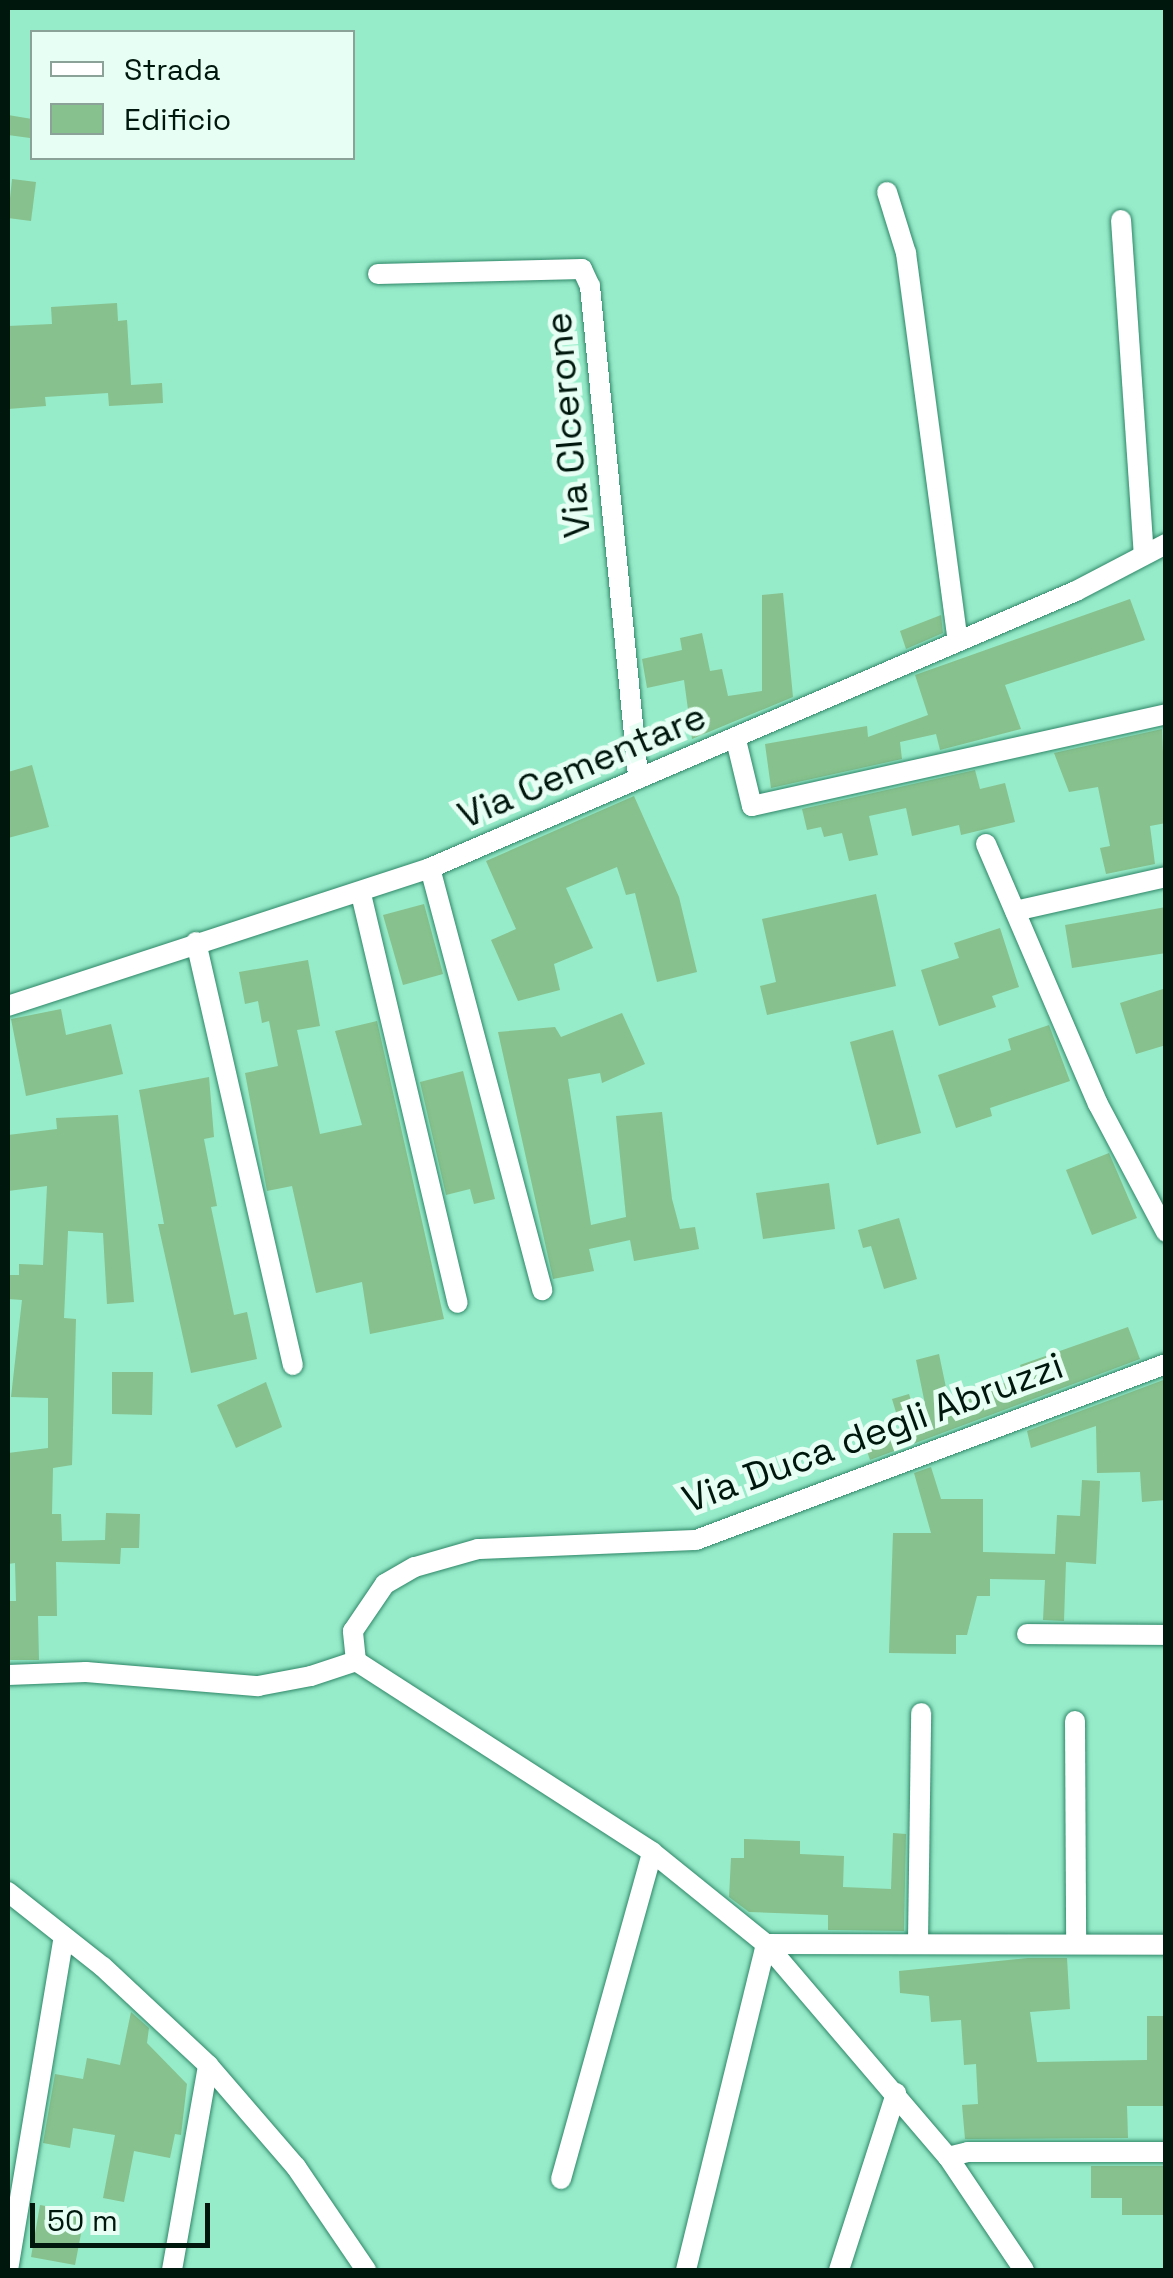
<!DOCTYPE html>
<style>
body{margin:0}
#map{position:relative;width:1173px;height:2278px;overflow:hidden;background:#96ebc9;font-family:"Space Grotesk",sans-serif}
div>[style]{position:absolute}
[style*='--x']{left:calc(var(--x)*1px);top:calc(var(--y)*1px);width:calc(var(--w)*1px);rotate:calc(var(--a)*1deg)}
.building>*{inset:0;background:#87c18d}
.roads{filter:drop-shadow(0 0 2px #2f8769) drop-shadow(0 0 2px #2f8769)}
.street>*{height:20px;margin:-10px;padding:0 10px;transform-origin:10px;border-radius:10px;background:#fff}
span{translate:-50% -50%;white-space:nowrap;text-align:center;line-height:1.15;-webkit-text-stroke:10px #e6fef3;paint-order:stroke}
.street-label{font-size:38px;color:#00170e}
.frame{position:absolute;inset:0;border:10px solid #00170e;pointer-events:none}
.legend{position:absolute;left:30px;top:30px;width:325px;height:130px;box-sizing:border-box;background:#e6fef3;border:2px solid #8aa297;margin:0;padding:12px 18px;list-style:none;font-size:30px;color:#00170e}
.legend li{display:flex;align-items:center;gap:20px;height:50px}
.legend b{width:50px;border:2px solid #8aa297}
.scale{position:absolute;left:30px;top:2203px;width:180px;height:45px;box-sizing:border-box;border:5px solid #00170e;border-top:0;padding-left:12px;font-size:30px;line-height:35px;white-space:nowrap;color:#00170e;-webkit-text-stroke:8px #e6fef3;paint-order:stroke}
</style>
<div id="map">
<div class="building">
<i style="clip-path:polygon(8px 115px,32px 119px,30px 138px,8px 135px)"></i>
<i style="clip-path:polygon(12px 179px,36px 182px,31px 221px,8px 218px)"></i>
<i style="clip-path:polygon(117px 303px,118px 321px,127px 320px,131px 385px,162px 383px,163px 403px,109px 406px,108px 393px,45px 397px,46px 406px,8px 409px,8px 326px,52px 324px,51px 307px)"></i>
<i style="clip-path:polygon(783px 593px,793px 697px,692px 739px,684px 680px,647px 688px,642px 659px,682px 650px,680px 638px,702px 633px,710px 671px,722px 669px,728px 696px,762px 691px,762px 595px)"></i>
<i style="clip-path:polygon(1130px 599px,1145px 640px,1005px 685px,1021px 729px,940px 750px,936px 734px,900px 742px,902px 759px,771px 788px,765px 744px,867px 726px,868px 737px,928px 715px,915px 675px)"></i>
<i style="clip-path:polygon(941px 615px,943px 633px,906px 649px,900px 631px)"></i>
<i style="clip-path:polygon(1162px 729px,1166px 823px,1150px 826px,1155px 864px,1106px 874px,1100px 848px,1110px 846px,1098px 787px,1069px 792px,1054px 753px)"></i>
<i style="clip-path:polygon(32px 765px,49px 827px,8px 838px,8px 772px)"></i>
<i style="clip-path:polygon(975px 770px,980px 789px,1005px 783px,1015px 822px,961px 835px,959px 825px,912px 836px,906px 808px,869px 816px,878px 855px,849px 861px,842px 833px,824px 837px,821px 827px,807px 830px,802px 809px)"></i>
<i style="clip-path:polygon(634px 796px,679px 897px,697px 972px,657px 982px,635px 893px,626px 895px,617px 867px,566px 888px,593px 948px,554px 964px,560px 990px,518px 1001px,491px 940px,516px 929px,486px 861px)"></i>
<i style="clip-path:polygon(876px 894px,896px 986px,767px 1015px,760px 986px,776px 982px,762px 919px)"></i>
<i style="clip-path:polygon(424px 904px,443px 974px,403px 985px,383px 915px)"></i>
<i style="clip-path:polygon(1166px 907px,1166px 953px,1072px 968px,1065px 925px)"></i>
<i style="clip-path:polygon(1000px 928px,1019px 987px,992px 996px,996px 1007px,939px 1026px,921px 970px,959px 958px,954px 943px)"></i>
<i style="clip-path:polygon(308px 960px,320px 1026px,297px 1030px,320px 1134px,362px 1125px,335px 1031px,377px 1021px,444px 1319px,370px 1334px,362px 1282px,316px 1293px,292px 1186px,267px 1191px,245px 1073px,278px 1066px,269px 1021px,262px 1023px,258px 1001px,245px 1004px,239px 972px)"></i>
<i style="clip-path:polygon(1166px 988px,1166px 1045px,1136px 1054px,1120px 1003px)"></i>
<i style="clip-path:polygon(61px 1009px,66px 1035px,111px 1024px,123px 1074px,26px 1096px,11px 1019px)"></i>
<i style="clip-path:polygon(622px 1013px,645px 1064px,602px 1083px,600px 1073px,568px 1079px,591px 1225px,626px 1217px,616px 1116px,662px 1112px,672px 1199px,680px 1229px,695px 1227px,699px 1249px,634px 1261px,630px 1240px,589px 1249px,594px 1271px,553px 1279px,498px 1032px,555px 1027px,561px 1037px)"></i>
<i style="clip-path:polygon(1049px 1025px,1070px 1081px,990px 1108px,992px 1116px,956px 1128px,938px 1075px,1011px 1050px,1008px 1039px)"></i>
<i style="clip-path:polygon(893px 1030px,921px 1133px,877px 1145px,850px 1042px)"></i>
<i style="clip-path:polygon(463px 1071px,495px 1199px,474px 1204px,470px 1189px,446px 1195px,420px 1082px)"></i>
<i style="clip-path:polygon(209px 1077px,214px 1137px,204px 1139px,217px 1206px,211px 1207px,234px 1315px,247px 1312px,257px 1359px,191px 1373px,158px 1224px,164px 1224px,139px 1090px)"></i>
<i style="clip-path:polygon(118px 1115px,134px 1302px,107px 1304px,103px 1233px,68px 1231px,64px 1318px,76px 1319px,72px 1465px,53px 1468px,52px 1514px,61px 1514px,62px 1541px,105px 1540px,106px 1513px,140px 1514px,139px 1548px,121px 1548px,120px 1564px,56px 1562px,57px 1616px,38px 1616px,39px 1660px,8px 1660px,8px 1601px,16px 1601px,15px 1563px,8px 1564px,8px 1453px,48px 1448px,48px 1398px,11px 1397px,22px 1300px,8px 1299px,8px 1275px,19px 1275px,19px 1264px,43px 1265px,47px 1186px,8px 1191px,8px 1135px,57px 1129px,56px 1118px)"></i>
<i style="clip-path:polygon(1109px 1153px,1137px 1218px,1092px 1235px,1066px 1170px)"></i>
<i style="clip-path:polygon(829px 1183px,835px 1229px,763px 1239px,756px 1193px)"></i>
<i style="clip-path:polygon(899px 1218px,917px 1279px,884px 1289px,871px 1246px,863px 1248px,858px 1230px)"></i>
<i style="clip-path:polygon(1128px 1327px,1140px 1359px,870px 1460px,864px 1442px,901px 1429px,892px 1399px,909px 1394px,918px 1422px,928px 1419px,916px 1360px,939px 1354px,949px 1402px,1024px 1376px,1020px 1365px)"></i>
<i style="clip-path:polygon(112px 1372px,153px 1372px,152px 1415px,112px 1414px)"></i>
<i style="clip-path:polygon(1166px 1379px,1166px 1500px,1142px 1502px,1140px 1472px,1097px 1473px,1096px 1426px,1031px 1448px,1027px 1431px)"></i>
<i style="clip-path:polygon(266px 1382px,282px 1427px,236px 1448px,217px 1405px)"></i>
<i style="clip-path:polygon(931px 1467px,941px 1499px,983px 1499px,983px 1552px,1055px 1554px,1057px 1515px,1080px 1516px,1082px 1480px,1100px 1481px,1096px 1564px,1066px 1562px,1064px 1621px,1043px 1620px,1045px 1580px,990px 1579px,990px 1596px,977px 1596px,967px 1635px,956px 1635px,956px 1654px,889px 1653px,893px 1533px,931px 1533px,914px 1473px)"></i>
<i style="clip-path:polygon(893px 1833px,906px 1834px,904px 1931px,828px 1930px,828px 1915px,749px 1912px,729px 1897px,731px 1858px,744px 1858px,744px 1839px,800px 1841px,800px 1854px,844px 1856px,843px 1887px,891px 1889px)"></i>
<i style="clip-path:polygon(1028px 1958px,1067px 1958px,1070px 2009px,1030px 2012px,1037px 2062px,1147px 2060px,1147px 2016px,1166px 2016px,1166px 2106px,1127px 2106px,1128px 2138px,965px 2139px,962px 2105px,978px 2104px,976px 2064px,964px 2065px,961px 2020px,931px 2022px,929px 1996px,900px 1993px,899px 1971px)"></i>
<i style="clip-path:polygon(131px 2012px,149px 2028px,147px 2043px,187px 2084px,181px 2135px,175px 2134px,170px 2158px,134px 2151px,124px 2202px,103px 2198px,115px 2135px,73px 2128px,70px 2148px,43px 2143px,55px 2074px,83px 2079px,87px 2058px,120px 2065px)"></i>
<i style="clip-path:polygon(1091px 2166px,1166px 2166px,1166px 2215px,1122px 2215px,1122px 2198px,1091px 2198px)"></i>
<i style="clip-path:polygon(40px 2205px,85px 2213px,75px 2265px,31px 2257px)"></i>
</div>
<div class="roads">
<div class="street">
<i style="--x:887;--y:192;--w:64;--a:72.7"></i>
<i style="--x:906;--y:253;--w:391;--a:82.4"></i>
<i style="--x:1121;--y:220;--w:335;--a:86.1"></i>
<i style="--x:378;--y:274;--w:204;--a:-1.4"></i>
<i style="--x:582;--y:269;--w:19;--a:65"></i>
<i style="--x:590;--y:286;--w:495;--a:84.4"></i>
<i style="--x:736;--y:740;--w:68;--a:76.4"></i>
<i style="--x:752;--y:806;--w:424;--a:-12.5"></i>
<i style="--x:986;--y:844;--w:283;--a:66.7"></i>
<i style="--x:1098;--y:1104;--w:145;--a:62"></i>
<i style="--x:430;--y:868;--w:437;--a:75.1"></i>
<i style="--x:361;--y:894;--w:420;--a:76.7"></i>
<i style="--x:1015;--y:911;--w:155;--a:-12.7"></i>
<i style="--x:196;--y:942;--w:434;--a:77.1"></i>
<i style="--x:8;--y:1006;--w:444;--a:-18.1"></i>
<i style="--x:430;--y:868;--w:703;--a:-23.21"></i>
<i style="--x:1076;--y:591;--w:102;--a:-27.6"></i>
<i style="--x:1027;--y:1634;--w:139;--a:0.4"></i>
<i style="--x:356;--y:1661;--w:352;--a:32.8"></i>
<i style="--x:652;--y:1852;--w:146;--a:38.9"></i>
<i style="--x:766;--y:1944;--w:280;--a:49.5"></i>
<i style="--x:948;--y:2157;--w:136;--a:56.1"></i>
<i style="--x:8;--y:1675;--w:78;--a:-2.2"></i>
<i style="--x:86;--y:1672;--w:173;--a:4.7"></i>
<i style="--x:258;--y:1686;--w:54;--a:-10.7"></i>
<i style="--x:311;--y:1676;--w:47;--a:-18.4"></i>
<i style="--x:356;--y:1661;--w:30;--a:-96"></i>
<i style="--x:353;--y:1631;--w:57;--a:-55.8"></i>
<i style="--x:385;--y:1584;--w:34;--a:-30"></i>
<i style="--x:415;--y:1567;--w:66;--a:-15.9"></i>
<i style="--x:478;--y:1549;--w:218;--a:-2.4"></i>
<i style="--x:696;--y:1540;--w:502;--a:-20.53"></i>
<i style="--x:1075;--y:1721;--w:223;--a:89.7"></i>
<i style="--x:8;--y:1892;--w:121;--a:38.3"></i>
<i style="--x:103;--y:1967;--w:144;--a:43"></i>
<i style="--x:208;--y:2065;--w:135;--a:49.2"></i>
<i style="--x:296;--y:2167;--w:125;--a:55.8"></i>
<i style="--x:918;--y:1941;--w:228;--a:-89.2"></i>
<i style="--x:948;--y:2157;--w:21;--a:-14"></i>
<i style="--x:968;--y:2152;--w:198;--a:0"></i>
<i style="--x:561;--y:2179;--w:339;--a:-74.4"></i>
<i style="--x:8;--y:2270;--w:338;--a:-80.5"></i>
<i style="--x:172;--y:2270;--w:208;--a:-80"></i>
<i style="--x:686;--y:2270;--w:336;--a:-76.2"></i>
<i style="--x:766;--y:1944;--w:400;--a:0.1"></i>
<i style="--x:839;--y:2270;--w:186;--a:-72.1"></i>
</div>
</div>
<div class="street-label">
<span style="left:568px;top:425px;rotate:-95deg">Via CIcerone</span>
<span style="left:582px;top:766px;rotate:-23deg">Via Cementare</span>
<span style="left:873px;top:1433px;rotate:-20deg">Via Duca degli Abruzzi</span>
</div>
<div class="frame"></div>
<ul class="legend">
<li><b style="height:12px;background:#fff"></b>Strada</li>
<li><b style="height:28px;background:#87c18d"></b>Edificio</li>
</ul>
<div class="scale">50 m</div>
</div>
